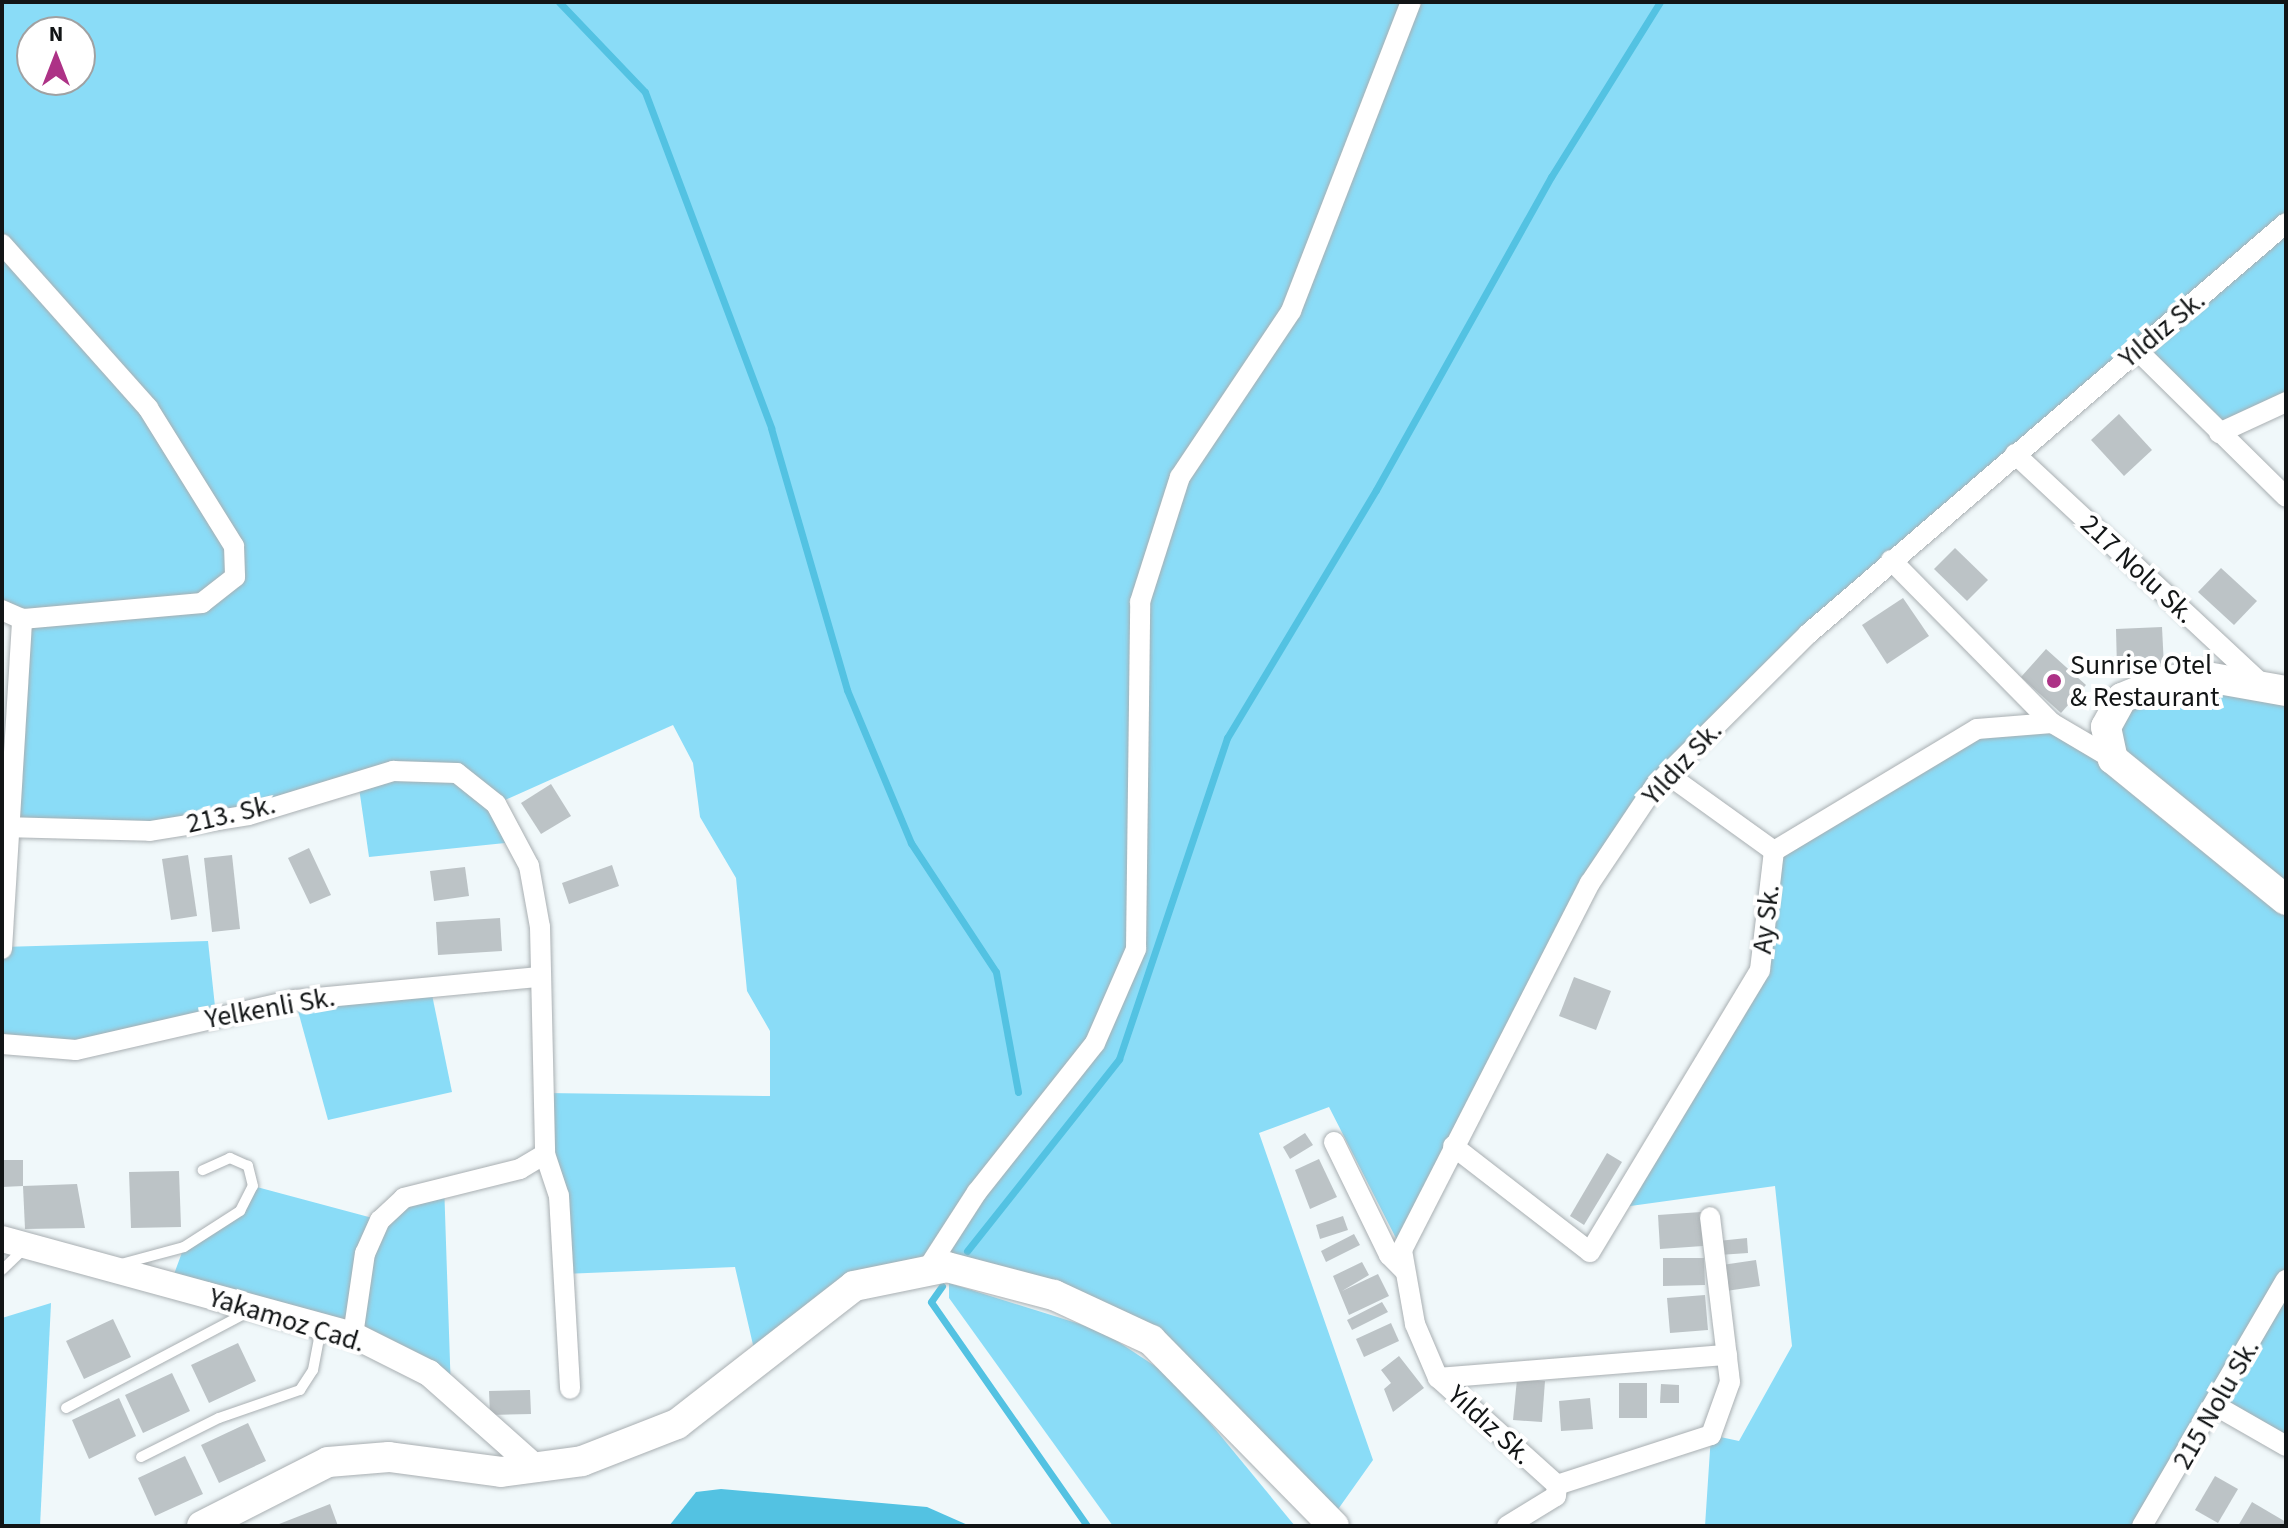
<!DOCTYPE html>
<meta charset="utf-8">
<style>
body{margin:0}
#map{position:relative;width:2288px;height:1528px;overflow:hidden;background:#f0f8fa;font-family:"Source Sans 3",sans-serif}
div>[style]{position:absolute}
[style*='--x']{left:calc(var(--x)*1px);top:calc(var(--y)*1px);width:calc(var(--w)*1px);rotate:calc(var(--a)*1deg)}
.green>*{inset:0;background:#8adcf7}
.water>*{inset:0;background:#53c2e2}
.stream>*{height:7px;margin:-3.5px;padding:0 3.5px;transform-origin:3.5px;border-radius:3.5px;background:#53c2e2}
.building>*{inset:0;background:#bcc3c6}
.roads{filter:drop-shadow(0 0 2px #a9afb2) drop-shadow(0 0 2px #a9afb2)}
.service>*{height:10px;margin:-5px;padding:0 5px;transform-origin:5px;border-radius:5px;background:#fff}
.minor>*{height:20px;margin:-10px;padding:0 10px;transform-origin:10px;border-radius:10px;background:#fff}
.tertiary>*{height:26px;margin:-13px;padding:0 13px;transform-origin:13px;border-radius:13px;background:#fff}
.secondary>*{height:30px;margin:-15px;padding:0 15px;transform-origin:15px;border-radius:15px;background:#fff}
.dots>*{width:22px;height:22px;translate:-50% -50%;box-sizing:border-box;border:4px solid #fff;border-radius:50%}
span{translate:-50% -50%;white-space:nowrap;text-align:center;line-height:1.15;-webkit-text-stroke:8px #fff;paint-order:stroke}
.street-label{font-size:28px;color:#121516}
.poi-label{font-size:28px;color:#121516}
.left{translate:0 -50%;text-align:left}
.frame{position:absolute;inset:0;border:4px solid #121516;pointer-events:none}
.north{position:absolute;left:16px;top:16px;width:80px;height:80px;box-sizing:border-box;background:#fff;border:2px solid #a0a1a2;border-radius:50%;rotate:0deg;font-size:22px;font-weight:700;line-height:32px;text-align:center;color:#121516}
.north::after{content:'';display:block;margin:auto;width:28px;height:36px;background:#ad3286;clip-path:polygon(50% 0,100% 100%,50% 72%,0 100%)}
</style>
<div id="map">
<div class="green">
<i style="clip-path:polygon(evenodd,2px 2px,2286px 2px,2286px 402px,2219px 433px,2137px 351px,1891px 560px,1655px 786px,1591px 883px,1402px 1250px,1329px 1107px,1259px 1133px,1373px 1460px,1329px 1522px,1151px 1340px,947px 1267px,854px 1286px,757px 1362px,735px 1267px,563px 1274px,546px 1093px,770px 1096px,770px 1031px,747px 991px,736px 878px,700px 817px,693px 763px,673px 725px,496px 804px,516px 842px,369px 857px,358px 781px,249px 815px,15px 831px,2px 947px,208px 941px,216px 1016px,76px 1050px,2px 1044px,2px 828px,22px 619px,2px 610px,2px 2px,32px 32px,80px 32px,80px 80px,32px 80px,32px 32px)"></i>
<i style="clip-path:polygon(2161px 682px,2286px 691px,2286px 1440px,2218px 1407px,2142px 1526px,1705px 1526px,1711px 1435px,1739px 1441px,1792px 1346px,1775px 1186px,1616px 1208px,1760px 970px,1774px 851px,1977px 729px,2052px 723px,2112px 758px,2106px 727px)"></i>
<i style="clip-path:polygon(430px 985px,452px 1092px,328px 1120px,295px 1000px)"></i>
<i style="clip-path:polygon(444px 1183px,451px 1392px,429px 1373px,170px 1285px,184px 1247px,220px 1229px,253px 1186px,380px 1220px)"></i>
<i style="clip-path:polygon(949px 1283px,1102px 1331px,1173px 1378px,1295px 1526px,1113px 1526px,949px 1298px)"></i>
<i style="clip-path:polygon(51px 1303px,40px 1526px,2px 1526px,2px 1318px)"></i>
</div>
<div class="water">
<i style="clip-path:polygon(721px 1489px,927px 1507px,970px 1526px,669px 1526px,696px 1492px)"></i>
</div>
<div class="stream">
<i style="--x:559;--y:2;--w:124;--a:46.3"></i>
<i style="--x:645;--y:92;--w:359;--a:69.4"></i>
<i style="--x:771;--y:428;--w:273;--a:73.8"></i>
<i style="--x:847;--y:690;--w:166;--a:67.3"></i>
<i style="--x:911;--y:843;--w:154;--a:56.6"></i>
<i style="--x:996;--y:972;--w:122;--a:79.6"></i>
<i style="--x:967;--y:1251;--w:245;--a:-51.6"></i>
<i style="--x:1119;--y:1059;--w:339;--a:-71.4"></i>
<i style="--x:1227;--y:738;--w:289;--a:-59"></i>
<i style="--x:1376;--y:490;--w:359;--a:-60.8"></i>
<i style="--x:1551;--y:177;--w:206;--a:-58.1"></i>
<i style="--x:942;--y:1286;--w:19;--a:125"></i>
<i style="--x:931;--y:1302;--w:273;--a:55.1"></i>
</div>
<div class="building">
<i style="clip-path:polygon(2119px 414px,2152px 450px,2124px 476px,2091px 440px)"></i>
<i style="clip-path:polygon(1955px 548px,1988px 580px,1967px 601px,1934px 569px)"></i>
<i style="clip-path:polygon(2221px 568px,2257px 601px,2234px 625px,2198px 592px)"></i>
<i style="clip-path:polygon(1903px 598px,1929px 636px,1887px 664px,1862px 625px)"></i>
<i style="clip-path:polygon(2162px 627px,2164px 667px,2117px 669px,2116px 629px)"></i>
<i style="clip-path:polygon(2046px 649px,2086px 685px,2061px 713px,2021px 677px)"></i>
<i style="clip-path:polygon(551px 784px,571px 816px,541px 834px,521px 803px)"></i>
<i style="clip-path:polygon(309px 848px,331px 895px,310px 904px,288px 858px)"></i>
<i style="clip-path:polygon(188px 855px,197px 916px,171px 920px,162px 859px)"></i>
<i style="clip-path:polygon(232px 855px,240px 929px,212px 932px,204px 858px)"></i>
<i style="clip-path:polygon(612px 865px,619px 886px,569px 904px,562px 883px)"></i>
<i style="clip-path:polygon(465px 867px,469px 896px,434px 901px,430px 871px)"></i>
<i style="clip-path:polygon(500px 918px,502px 951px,438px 955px,436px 922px)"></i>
<i style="clip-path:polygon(1574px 977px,1611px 991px,1596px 1030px,1559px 1016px)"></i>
<i style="clip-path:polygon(1305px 1133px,1313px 1145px,1290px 1159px,1283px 1147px)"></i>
<i style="clip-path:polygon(1607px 1153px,1622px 1162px,1584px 1225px,1570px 1216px)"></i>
<i style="clip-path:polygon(1319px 1159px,1337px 1197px,1310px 1209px,1295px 1170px)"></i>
<i style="clip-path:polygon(2px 1160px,23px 1160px,23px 1186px,2px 1187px)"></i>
<i style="clip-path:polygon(179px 1171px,181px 1227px,131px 1228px,129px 1172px)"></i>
<i style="clip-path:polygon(77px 1184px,85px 1228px,25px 1229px,23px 1186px)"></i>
<i style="clip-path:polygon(1701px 1212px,1703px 1246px,1660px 1249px,1658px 1215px)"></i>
<i style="clip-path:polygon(1343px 1216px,1348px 1230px,1320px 1239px,1316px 1225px)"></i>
<i style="clip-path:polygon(1354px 1234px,1360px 1245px,1326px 1262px,1321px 1251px)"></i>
<i style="clip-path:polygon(1747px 1238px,1748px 1253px,1719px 1255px,1718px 1241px)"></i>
<i style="clip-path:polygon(1663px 1258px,1704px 1258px,1705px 1285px,1663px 1286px)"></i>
<i style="clip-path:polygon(1756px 1260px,1760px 1286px,1726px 1291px,1722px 1265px)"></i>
<i style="clip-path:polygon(1362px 1262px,1369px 1275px,1342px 1291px,1378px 1274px,1389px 1296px,1349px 1315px,1333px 1276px)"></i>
<i style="clip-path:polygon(1705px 1295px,1708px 1330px,1670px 1333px,1667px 1298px)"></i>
<i style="clip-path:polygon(1382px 1302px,1388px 1312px,1352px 1330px,1347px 1320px)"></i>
<i style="clip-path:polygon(113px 1319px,131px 1357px,84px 1379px,66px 1341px)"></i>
<i style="clip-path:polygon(1391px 1323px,1399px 1341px,1364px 1357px,1356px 1339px)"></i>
<i style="clip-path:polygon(238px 1343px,256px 1381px,209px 1403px,191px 1365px)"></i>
<i style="clip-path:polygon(1399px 1356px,1424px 1388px,1393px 1412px,1384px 1389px,1391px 1383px,1381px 1370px)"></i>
<i style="clip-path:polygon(172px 1373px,190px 1411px,143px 1433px,125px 1395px)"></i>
<i style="clip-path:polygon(1517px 1379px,1545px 1381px,1542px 1422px,1513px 1420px)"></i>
<i style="clip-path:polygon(1619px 1383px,1647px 1383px,1647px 1418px,1619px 1418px)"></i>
<i style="clip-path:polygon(1661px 1384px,1679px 1385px,1679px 1403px,1660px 1403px)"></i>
<i style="clip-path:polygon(530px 1390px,531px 1414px,490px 1415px,489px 1391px)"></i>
<i style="clip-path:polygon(119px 1398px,136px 1436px,89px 1459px,72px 1420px)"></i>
<i style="clip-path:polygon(1590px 1398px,1593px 1429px,1561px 1431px,1559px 1401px)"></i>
<i style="clip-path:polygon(248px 1423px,266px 1461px,219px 1483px,201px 1445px)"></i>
<i style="clip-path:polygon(185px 1456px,203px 1494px,155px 1516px,138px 1478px)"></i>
<i style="clip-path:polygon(2215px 1476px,2238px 1489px,2218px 1523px,2195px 1510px)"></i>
<i style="clip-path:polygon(2252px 1502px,2286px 1522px,2286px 1526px,2238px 1526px)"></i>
<i style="clip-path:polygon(330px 1504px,338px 1526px,274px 1526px)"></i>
</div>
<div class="roads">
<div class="service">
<i style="--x:121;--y:1264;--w:65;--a:-15.1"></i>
<i style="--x:184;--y:1247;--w:67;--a:-32.7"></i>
<i style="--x:240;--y:1211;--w:28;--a:-63"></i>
<i style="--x:253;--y:1186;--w:21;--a:-104"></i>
<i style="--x:248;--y:1166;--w:20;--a:-156"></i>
<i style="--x:230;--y:1158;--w:30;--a:156"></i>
<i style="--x:2;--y:1270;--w:33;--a:-44"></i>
<i style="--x:66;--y:1408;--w:206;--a:-27.8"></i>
<i style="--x:141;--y:1457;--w:87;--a:-26.6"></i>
<i style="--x:219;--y:1418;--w:86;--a:-19.1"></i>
<i style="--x:300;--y:1390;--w:24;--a:-57"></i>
<i style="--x:313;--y:1370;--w:43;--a:-79.2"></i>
</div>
<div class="minor">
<i style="--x:2;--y:244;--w:220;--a:48.3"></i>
<i style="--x:148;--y:408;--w:163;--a:58.1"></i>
<i style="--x:234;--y:546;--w:31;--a:88"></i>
<i style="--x:235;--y:577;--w:42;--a:141.8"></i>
<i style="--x:202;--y:603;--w:181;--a:174.9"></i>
<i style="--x:22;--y:619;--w:22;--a:-156"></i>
<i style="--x:2137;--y:350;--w:209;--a:44.6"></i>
<i style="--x:2219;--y:433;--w:74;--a:-24.8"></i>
<i style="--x:2015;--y:454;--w:336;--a:43"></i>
<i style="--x:1891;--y:560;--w:229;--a:45.4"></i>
<i style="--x:2052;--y:723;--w:71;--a:30.5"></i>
<i style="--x:1667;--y:774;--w:132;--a:35.7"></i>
<i style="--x:2;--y:827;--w:148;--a:1.5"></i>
<i style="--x:150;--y:831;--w:100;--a:-9.2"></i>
<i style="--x:249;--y:815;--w:151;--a:-17"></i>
<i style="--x:393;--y:771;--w:64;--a:1.8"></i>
<i style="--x:457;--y:773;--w:50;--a:38.5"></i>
<i style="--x:496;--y:804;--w:70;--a:62"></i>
<i style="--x:529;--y:866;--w:62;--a:79.8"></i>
<i style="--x:540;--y:927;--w:227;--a:88.7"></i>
<i style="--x:545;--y:1154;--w:29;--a:149"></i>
<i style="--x:520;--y:1169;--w:120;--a:166"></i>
<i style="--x:404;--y:1198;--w:33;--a:137"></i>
<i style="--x:380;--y:1220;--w:36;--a:114"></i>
<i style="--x:365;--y:1253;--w:83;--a:98.3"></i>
<i style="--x:1774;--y:851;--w:237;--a:-31"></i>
<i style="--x:1977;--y:729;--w:75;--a:-4.6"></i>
<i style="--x:2;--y:949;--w:331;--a:-86.5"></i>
<i style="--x:2;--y:1044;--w:74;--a:4.6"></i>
<i style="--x:76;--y:1050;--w:225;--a:-12.9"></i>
<i style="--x:295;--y:1000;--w:246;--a:-5.4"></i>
<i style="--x:1334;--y:1142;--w:126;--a:64"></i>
<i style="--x:1389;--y:1255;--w:21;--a:45"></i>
<i style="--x:1453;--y:1146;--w:173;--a:37.7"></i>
<i style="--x:1590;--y:1252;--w:329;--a:-58.9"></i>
<i style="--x:1760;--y:970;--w:120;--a:-83.3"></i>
<i style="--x:545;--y:1154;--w:44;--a:71.6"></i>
<i style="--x:559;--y:1196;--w:193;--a:86.7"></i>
<i style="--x:926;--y:1271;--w:94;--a:-57.2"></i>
<i style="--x:977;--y:1192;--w:190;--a:-51.6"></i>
<i style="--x:1095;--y:1043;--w:103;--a:-66.4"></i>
<i style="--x:1136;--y:949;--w:347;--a:-89.3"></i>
<i style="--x:1140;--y:602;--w:131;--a:-72.3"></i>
<i style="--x:1180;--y:477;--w:200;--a:-56.2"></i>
<i style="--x:1291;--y:311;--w:331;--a:-68.8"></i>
<i style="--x:1438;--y:1378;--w:290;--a:-4.6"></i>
<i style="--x:2218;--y:1407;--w:78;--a:29.8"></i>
<i style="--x:1557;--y:1485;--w:160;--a:-138"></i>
<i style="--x:1438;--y:1378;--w:59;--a:-113.1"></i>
<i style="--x:1415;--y:1324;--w:75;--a:-100"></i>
<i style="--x:1402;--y:1250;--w:412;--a:-62.9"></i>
<i style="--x:1590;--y:883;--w:117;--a:-56.2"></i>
<i style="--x:1655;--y:786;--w:216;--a:-44.8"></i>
<i style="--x:1808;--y:634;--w:630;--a:-40.69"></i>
<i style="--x:1557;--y:1485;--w:162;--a:-18"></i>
<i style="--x:1711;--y:1435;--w:56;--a:-70.3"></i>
<i style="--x:1730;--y:1382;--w:166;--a:-96.9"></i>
<i style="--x:1507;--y:1526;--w:57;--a:-31.5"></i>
<i style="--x:1556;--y:1496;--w:11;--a:-85"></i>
<i style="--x:2142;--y:1526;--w:285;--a:-59.7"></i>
</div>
<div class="tertiary">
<i style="--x:2;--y:1239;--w:364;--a:15.3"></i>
<i style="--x:353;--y:1335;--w:85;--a:26.6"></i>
<i style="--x:429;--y:1373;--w:144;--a:41.6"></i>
</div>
<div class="secondary">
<i style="--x:2286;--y:691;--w:86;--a:-170"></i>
<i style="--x:2201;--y:676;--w:40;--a:171.5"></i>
<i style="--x:2161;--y:682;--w:42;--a:157.7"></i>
<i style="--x:2122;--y:698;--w:33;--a:119"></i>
<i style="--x:2106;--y:727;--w:33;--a:78"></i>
<i style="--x:2113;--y:759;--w:223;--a:39.2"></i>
<i style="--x:202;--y:1526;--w:141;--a:-26.9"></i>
<i style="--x:328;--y:1462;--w:61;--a:-4.7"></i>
<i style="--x:389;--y:1457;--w:113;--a:7.6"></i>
<i style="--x:501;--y:1472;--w:82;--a:-7.7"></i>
<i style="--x:582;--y:1461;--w:102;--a:-21.3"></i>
<i style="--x:677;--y:1424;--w:224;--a:-37.9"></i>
<i style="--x:854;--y:1286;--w:95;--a:-11.5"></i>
<i style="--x:947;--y:1267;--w:111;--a:14.7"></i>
<i style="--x:1054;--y:1295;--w:107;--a:24.9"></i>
<i style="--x:1151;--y:1340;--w:261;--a:45.5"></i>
</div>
</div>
<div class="dots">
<i style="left:2054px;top:681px;background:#ad3286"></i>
</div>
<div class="street-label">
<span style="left:2162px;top:329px;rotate:-40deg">Yıldız Sk.</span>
<span style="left:2138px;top:569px;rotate:43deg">217 Nolu Sk.</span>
<span style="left:1682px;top:763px;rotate:-47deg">Yıldız Sk.</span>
<span style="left:231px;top:814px;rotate:-13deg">213. Sk.</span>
<span style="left:1766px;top:919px;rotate:-83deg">Ay Sk.</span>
<span style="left:270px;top:1008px;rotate:-10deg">Yelkenli Sk.</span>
<span style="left:287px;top:1320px;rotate:17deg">Yakamoz Cad.</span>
<span style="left:2216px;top:1404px;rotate:-60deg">215 Nolu Sk.</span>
<span style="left:1490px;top:1425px;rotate:42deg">Yıldız Sk.</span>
</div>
<div class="poi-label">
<span class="left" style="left:2070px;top:681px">Sunrise Otel<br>&amp; Restaurant</span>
</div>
<div class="frame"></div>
<div class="north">N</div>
</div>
